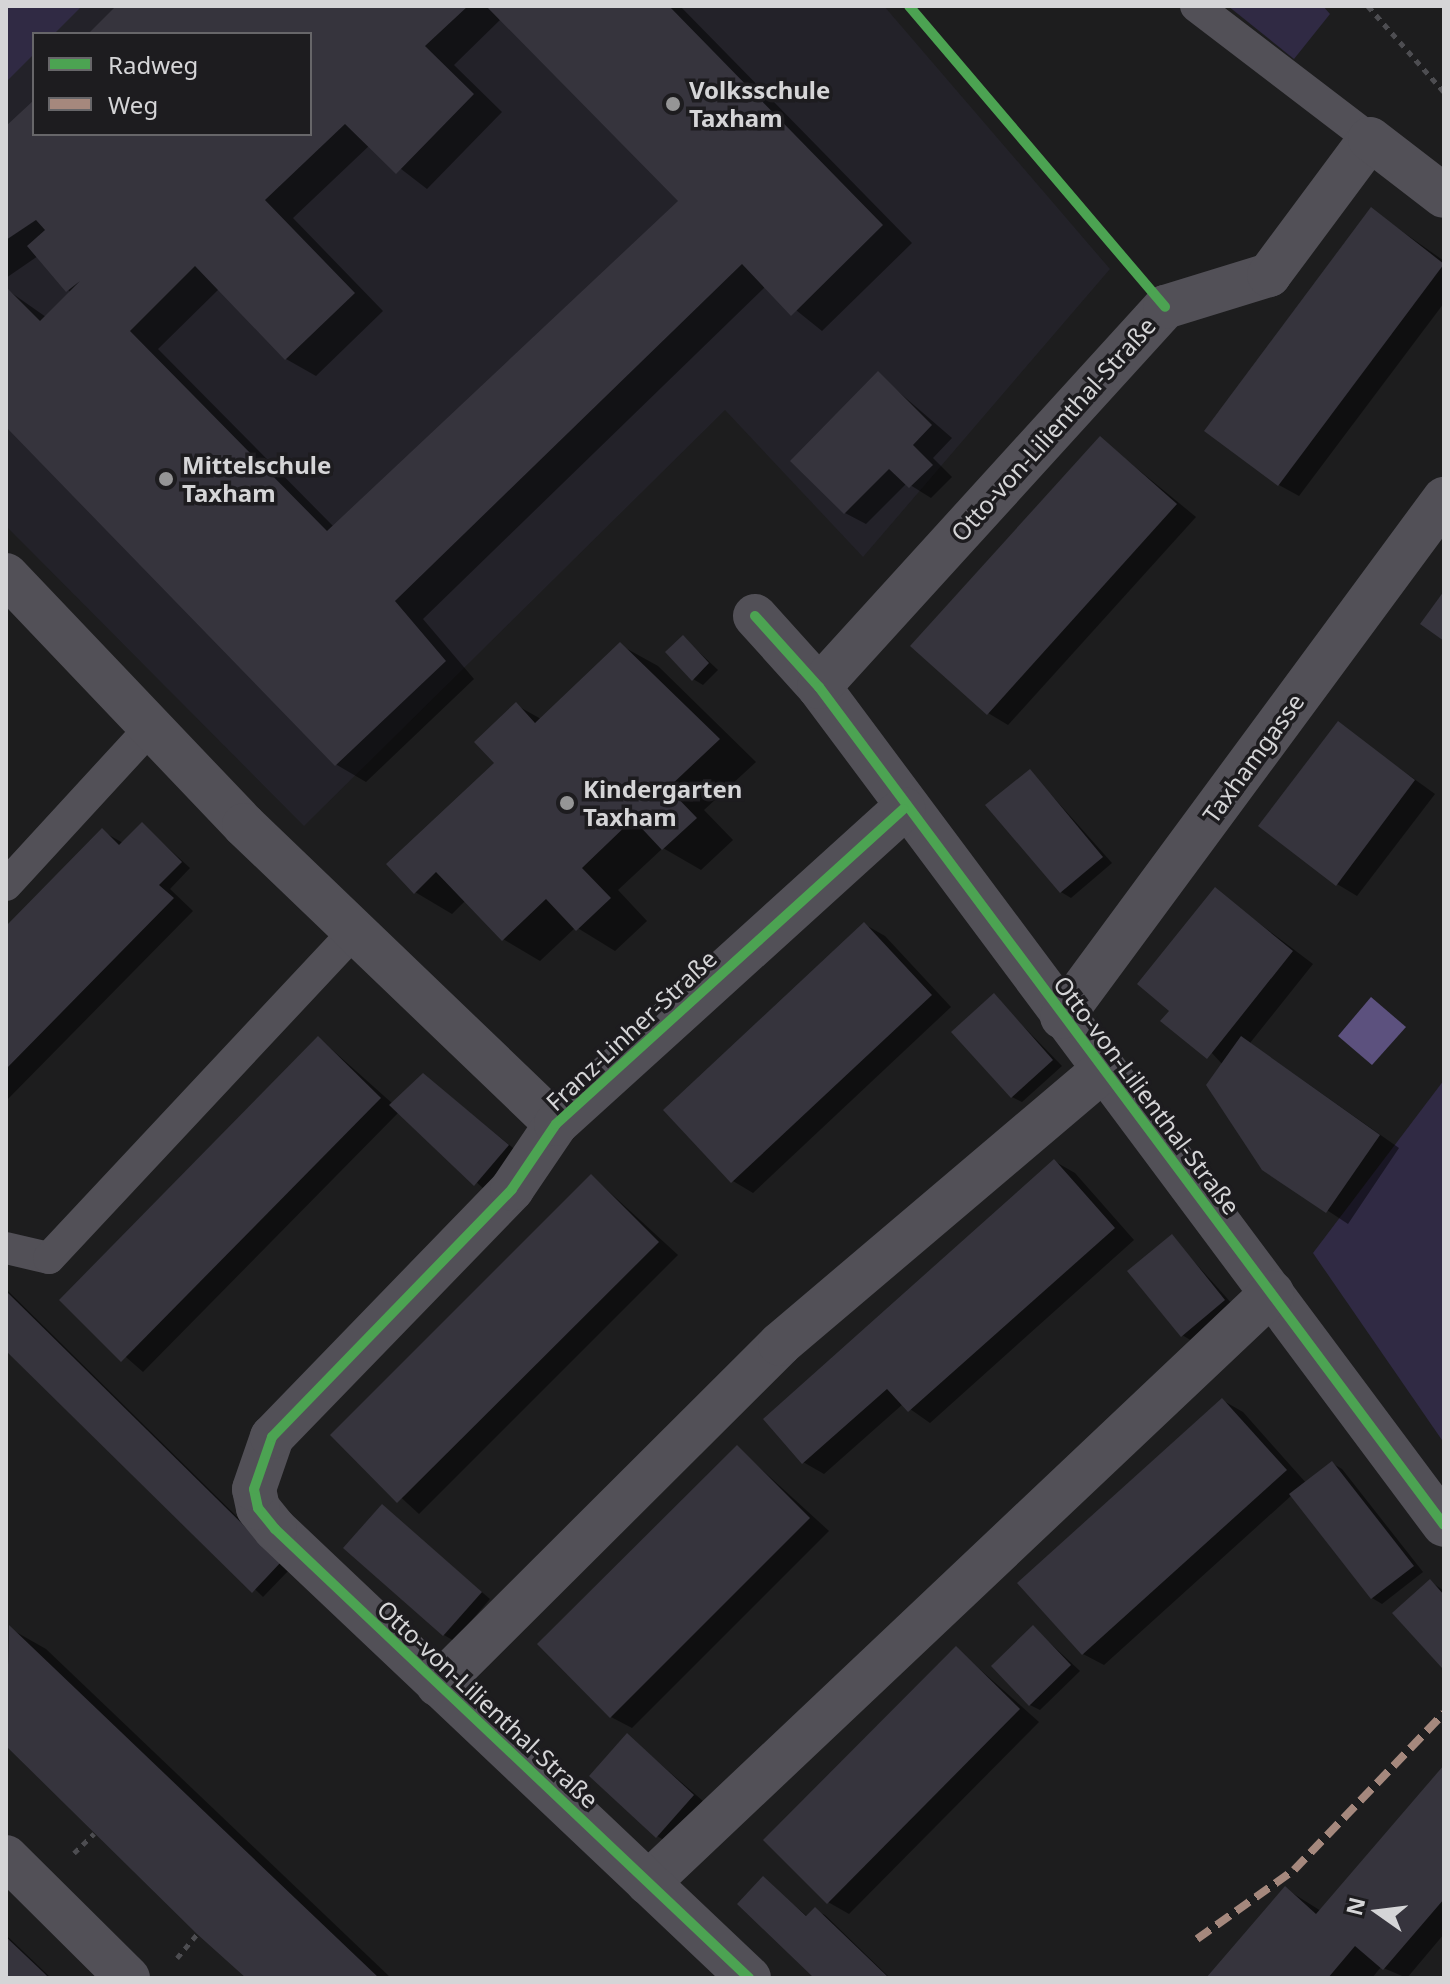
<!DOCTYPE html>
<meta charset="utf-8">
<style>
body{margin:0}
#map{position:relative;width:1450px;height:1984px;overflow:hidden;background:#1d1d1e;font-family:"Noto Sans",sans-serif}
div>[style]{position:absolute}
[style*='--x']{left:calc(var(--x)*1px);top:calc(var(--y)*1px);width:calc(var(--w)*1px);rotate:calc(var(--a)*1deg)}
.built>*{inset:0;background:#232229}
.green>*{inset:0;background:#302a44}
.water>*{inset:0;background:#5c517e}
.shadow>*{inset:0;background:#0007}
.building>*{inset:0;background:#36343d}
.path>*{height:5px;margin-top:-2.5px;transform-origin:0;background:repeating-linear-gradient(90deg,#4d4d51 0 6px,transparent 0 12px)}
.lane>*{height:32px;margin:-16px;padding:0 16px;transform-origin:16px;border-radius:16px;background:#525057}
.street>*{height:44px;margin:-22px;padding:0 22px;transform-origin:22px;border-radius:22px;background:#525057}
.quiet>*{height:8px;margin-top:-4px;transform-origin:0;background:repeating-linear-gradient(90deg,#a5887d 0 16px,transparent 0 24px)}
.cycleway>*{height:10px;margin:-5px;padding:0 5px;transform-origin:5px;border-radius:5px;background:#4ca352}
.dots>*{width:22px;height:22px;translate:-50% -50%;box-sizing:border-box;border:4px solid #1d1c1f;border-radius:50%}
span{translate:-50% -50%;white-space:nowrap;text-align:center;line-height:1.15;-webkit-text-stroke:7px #1d1c1f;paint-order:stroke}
.poi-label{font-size:24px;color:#d5d5d7;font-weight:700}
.left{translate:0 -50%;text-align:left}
.street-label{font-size:24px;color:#d5d5d7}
.frame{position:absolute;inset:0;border:8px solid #d5d5d7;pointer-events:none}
.legend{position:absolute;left:32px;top:32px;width:280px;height:104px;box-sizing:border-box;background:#1d1c1f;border:2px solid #676669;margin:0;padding:10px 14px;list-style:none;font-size:24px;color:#d5d5d7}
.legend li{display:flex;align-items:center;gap:16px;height:40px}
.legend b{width:40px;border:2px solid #676669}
.north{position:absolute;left:1338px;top:1872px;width:80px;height:80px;-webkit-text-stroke:6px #1d1c1f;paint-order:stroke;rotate:284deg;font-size:22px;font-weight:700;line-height:32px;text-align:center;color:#d5d5d7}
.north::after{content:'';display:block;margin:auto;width:28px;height:36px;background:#d5d5d7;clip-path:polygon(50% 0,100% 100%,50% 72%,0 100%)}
</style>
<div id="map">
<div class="built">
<i style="clip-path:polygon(evenodd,6px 6px,884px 6px,1110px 269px,863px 557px,725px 410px,304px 826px,6px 526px,6px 6px,34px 34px,310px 34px,310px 134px,34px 134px,34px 34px)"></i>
</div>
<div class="green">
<i style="clip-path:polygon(6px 6px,82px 6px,54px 34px,34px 34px,34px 54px,6px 82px)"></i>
<i style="clip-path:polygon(1228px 6px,1323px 6px,1330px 14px,1294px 59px)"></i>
<i style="clip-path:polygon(1444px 1080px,1444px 1443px,1313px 1253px)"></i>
</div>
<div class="water">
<i style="clip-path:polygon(1371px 997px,1406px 1027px,1372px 1065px,1338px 1036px)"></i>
</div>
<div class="shadow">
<i style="clip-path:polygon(evenodd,119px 6px,680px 6px,912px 243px,822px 331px,766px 286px,423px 619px,474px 679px,366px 782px,337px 765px,6px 424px,6px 289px,46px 317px,71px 293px,38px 256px,6px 278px,6px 129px,34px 102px,34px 134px,310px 134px,310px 34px,90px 34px,119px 6px,501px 19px,681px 202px,334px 527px,158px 349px,219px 289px,286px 359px,316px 376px,383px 311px,293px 218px,370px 145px,427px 189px,502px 112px,454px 65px,501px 19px)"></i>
<i style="clip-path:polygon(1372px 210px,1444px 261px,1444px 303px,1299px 496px,1279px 485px)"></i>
<i style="clip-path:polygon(878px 374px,952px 438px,933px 458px,952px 477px,931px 498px,907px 483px,866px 524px,845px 513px)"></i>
<i style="clip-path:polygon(1101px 439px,1196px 517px,1008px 725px,988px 713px)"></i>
<i style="clip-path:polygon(684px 638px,718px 670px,703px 685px,693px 679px)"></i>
<i style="clip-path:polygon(620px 645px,658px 666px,756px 762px,704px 810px,733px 840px,701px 870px,663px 848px,618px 890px,647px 921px,615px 951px,576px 927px,540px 961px,503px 939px,466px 900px,452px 914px,415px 892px,497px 763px,516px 705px,541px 719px)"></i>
<i style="clip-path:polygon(1338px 724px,1435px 794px,1357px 896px,1337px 884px)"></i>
<i style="clip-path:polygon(1030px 771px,1112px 863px,1071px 898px,1061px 892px)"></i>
<i style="clip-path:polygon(142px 824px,190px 868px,170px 889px,193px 911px,6px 1101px,6px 929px,102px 831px,123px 843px)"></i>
<i style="clip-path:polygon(1215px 890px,1313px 964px,1250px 1043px,1399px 1148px,1348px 1224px,1263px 1168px,1223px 1065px,1172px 1010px)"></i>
<i style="clip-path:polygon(864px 924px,885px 936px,951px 1007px,753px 1193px,733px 1181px)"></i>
<i style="clip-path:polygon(994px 996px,1062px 1066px,1022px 1102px,1012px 1097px)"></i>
<i style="clip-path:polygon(319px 1038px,393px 1104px,424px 1075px,518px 1152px,485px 1190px,399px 1112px,143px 1372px,61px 1300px)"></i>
<i style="clip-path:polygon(1054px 1161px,1075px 1173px,1134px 1240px,930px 1423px,903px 1404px,824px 1474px,803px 1462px)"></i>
<i style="clip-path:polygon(592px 1176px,678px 1255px,419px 1514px,333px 1435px)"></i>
<i style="clip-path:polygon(1172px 1237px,1234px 1306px,1192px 1341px,1182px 1335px)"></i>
<i style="clip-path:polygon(6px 1289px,290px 1569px,263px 1597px,6px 1348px)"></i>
<i style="clip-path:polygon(1222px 1400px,1243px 1412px,1307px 1484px,1332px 1463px,1342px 1469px,1423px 1572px,1382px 1604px,1372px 1598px,1292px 1495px,1104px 1665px,1083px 1654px)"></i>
<i style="clip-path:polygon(737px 1447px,829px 1531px,632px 1728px,611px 1717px)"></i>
<i style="clip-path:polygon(383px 1507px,490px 1599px,454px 1641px,444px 1635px)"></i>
<i style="clip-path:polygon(1430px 1581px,1444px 1591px,1444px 1667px,1395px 1614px)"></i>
<i style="clip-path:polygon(1033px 1627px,1080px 1671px,1040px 1710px,1030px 1705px)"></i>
<i style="clip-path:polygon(9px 1628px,46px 1649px,391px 1978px,249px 1978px,6px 1744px)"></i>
<i style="clip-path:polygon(957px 1649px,1039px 1722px,849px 1914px,828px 1902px)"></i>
<i style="clip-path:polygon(628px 1736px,703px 1801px,667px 1842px,657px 1836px)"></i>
<i style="clip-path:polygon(1444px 1767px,1444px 1934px,1407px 1978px,1381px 1967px,1372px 1978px,1209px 1978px,1286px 1889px,1321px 1911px)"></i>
<i style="clip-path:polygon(764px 1879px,808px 1917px,815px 1910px,825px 1915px,890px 1978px,817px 1978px)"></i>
<i style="clip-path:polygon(6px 1935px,51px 1978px,6px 1978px)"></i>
</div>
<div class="building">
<i style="clip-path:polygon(116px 6px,468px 6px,425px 46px,474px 94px,396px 174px,345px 124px,265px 200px,355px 293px,285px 360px,195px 266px,130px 331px,327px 531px,678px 201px,486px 6px,669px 6px,883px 225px,791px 316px,742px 264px,395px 601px,446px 661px,335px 766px,6px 427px,6px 287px,40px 321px,80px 281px,66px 292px,27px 246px,45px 230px,36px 220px,6px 240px,6px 126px,34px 100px,34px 134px,310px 134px,310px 34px,88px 34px)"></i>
<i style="clip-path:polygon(1371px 207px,1444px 264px,1278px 486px,1204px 431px)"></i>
<i style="clip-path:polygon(878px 371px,932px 425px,913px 445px,933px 465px,909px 488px,889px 469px,844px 514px,790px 461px)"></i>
<i style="clip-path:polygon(1100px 436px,1177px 504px,987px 715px,910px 646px)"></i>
<i style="clip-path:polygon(1444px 591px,1444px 641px,1420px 624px)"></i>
<i style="clip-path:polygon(683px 635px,709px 663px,692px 681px,665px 652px)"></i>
<i style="clip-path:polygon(620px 642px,720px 739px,668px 788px,697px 818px,662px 850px,633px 819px,582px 868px,611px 898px,576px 931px,546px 899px,502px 941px,436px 872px,414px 894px,386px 864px,494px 763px,474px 742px,516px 702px,535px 723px)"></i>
<i style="clip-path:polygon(1338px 721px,1415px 780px,1336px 886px,1258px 826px)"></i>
<i style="clip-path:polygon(1030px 769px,1103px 857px,1060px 893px,985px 805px)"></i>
<i style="clip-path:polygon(142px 822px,182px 862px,159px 885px,174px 898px,6px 1069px,6px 926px,102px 828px,119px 845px)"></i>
<i style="clip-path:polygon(1215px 887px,1293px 951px,1207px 1059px,1160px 1021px,1169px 1011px,1137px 984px)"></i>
<i style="clip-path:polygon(864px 922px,932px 995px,731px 1183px,663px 1110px)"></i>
<i style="clip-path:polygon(994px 993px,1053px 1060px,1011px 1098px,951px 1032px)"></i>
<i style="clip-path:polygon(318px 1036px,381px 1098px,121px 1362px,59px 1300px)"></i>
<i style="clip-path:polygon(1241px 1036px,1380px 1135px,1326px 1213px,1262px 1170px,1206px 1085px)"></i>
<i style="clip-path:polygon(423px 1073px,509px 1145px,474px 1186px,389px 1105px)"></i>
<i style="clip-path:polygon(1054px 1159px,1115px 1228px,908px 1412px,887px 1389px,802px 1464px,763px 1419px)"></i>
<i style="clip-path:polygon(591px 1174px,659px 1242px,397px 1503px,330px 1435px)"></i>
<i style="clip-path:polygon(1172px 1234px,1225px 1300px,1181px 1337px,1127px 1271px)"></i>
<i style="clip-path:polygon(6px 1291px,281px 1562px,252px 1593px,6px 1351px)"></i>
<i style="clip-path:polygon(1222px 1398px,1287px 1470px,1082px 1655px,1017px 1583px)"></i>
<i style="clip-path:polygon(737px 1445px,810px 1518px,610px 1718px,537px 1644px)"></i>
<i style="clip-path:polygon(1332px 1461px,1414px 1566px,1371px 1599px,1289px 1494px)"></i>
<i style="clip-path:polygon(382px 1504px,482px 1592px,443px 1636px,343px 1548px)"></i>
<i style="clip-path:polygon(1430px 1579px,1444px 1595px,1442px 1668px,1392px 1613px)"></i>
<i style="clip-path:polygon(9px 1625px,210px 1817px,379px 1978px,246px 1978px,197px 1934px,6px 1746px)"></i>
<i style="clip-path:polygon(1033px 1625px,1071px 1665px,1029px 1706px,991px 1666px)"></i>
<i style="clip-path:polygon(956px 1646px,1020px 1709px,827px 1904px,763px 1840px)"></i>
<i style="clip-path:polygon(627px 1733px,694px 1795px,656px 1838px,589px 1776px)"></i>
<i style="clip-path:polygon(1444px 1765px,1444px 1899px,1383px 1970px,1355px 1946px,1328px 1978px,1206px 1978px,1285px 1886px,1316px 1914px)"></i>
<i style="clip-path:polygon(763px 1876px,806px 1916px,815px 1907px,889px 1978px,814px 1978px,737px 1904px)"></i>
<i style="clip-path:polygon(6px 1937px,44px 1973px,49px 1978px,6px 1978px)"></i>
</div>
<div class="path">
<i style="--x:1368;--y:6;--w:115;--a:48.5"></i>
<i style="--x:74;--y:1853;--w:28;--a:-44"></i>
<i style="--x:177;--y:1958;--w:31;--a:-50"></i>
</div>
<div class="lane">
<i style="--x:1196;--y:6;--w:219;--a:37.4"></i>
<i style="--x:6;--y:885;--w:216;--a:-47.4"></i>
<i style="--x:6;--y:1248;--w:44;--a:13.1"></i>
<i style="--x:49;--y:1258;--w:448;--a:-46.9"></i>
</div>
<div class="street">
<i style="--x:6;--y:575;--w:345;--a:46.4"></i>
<i style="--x:244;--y:825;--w:432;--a:43.8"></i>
<i style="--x:755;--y:616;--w:96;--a:48"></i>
<i style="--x:819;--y:687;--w:1045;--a:53.28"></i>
<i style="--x:819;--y:687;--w:514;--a:-47.68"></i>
<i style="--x:1165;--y:307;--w:109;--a:-17.1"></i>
<i style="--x:1269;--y:275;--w:169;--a:-53.4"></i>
<i style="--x:1370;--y:139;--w:93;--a:37.6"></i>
<i style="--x:1062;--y:1017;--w:644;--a:-53.59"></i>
<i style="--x:438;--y:1685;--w:483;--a:-44.9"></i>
<i style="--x:780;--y:1344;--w:424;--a:-40.3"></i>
<i style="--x:6;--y:1857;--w:172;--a:44.8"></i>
<i style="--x:648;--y:1883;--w:859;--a:-43.4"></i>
<i style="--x:749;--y:1978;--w:653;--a:-136.55"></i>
<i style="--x:275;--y:1529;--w:27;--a:-129"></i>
<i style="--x:258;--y:1508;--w:19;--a:-102"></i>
<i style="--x:254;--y:1489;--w:55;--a:-70.9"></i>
<i style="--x:272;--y:1437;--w:345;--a:-45.9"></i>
<i style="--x:512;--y:1189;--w:78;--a:-55.9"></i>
<i style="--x:556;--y:1124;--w:469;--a:-42.2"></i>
</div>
<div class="quiet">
<i style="--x:1197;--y:1939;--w:119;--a:-35.4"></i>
<i style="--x:1294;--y:1870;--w:217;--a:-46.3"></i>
</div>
<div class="cycleway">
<i style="--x:909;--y:6;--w:395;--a:49.6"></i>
<i style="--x:755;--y:616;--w:96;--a:48"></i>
<i style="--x:819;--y:687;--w:1045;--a:53.28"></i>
<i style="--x:749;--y:1978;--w:653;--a:-136.55"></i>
<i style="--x:275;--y:1529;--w:27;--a:-129"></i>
<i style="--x:258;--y:1508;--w:19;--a:-102"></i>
<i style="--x:254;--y:1489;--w:55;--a:-70.9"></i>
<i style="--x:272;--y:1437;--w:345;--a:-45.9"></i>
<i style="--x:512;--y:1189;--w:78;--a:-55.9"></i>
<i style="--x:556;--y:1124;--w:469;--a:-42.2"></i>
</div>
<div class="dots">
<i style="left:673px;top:104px;background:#959596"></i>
<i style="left:166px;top:479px;background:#959596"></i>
<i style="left:567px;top:803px;background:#959596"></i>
</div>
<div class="poi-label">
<span class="left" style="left:689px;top:104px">Volksschule<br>Taxham</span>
<span class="left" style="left:182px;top:479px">Mittelschule<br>Taxham</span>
<span class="left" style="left:583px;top:803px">Kindergarten<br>Taxham</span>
</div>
<div class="street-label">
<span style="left:1053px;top:429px;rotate:-48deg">Otto-von-Lilienthal-Straße</span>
<span style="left:1253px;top:758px;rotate:-54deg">Taxhamgasse</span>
<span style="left:631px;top:1030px;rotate:-43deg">Franz-Linher-Straße</span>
<span style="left:1147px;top:1095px;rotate:53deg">Otto-von-Lilienthal-Straße</span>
<span style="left:488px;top:1704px;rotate:43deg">Otto-von-Lilienthal-Straße</span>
</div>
<div class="frame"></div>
<ul class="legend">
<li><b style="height:10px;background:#4ca352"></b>Radweg</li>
<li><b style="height:10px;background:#a5887d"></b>Weg</li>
</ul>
<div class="north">N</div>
</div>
